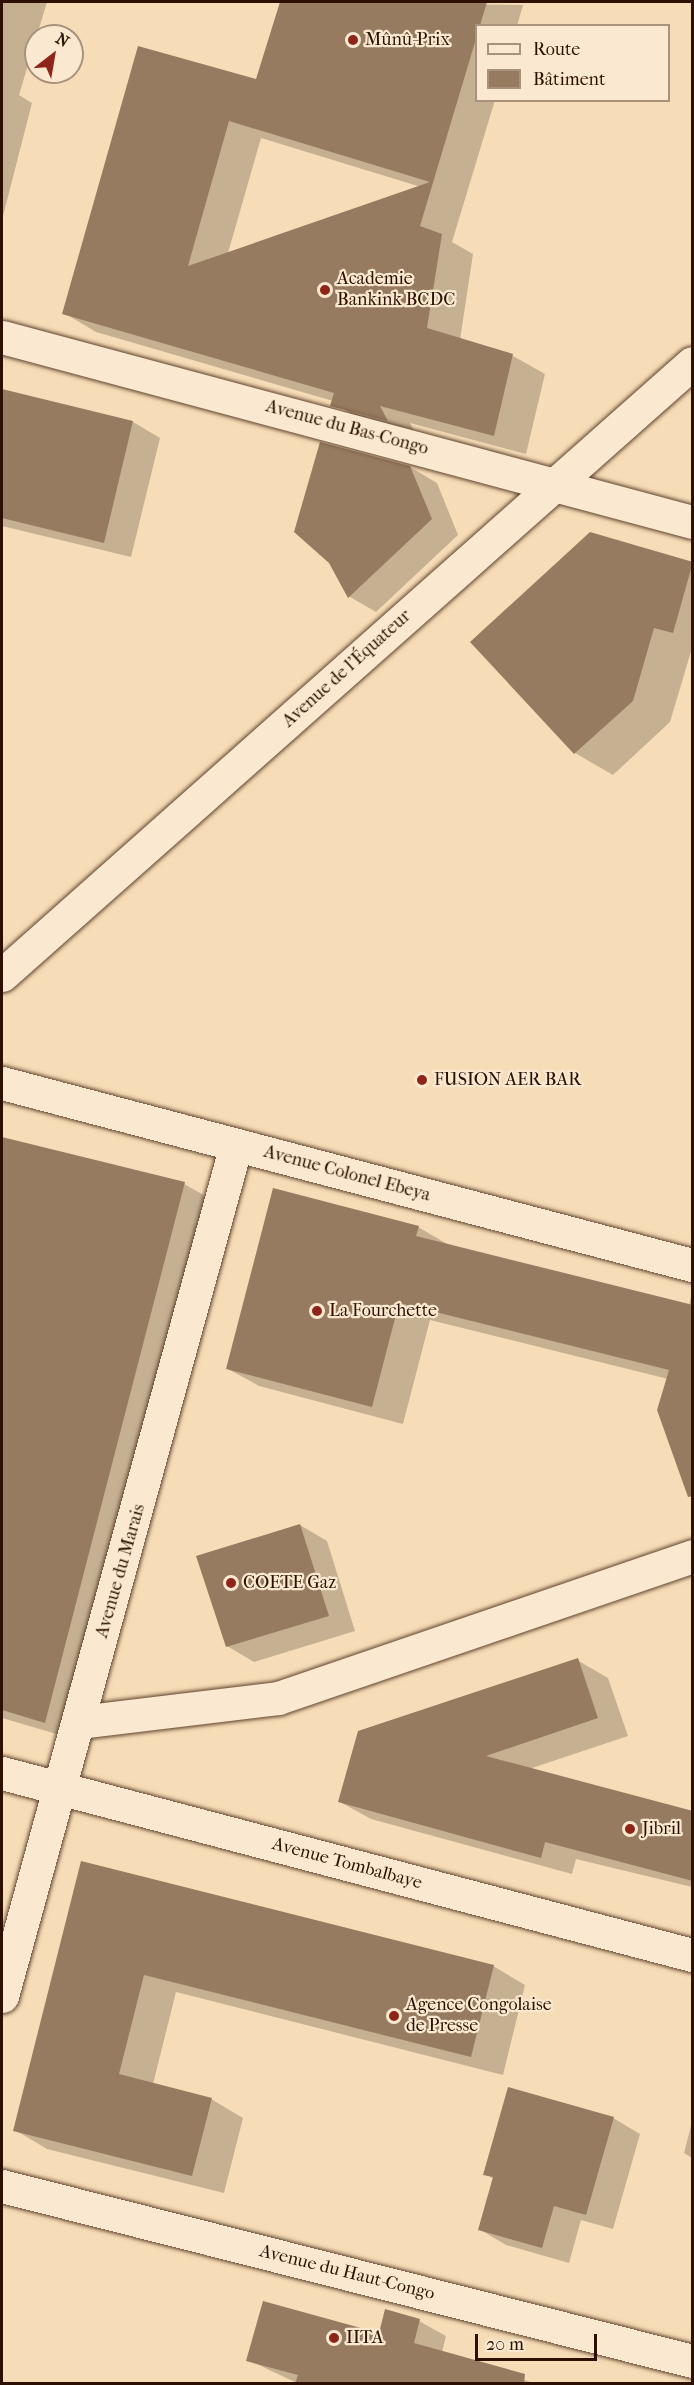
<!DOCTYPE html>
<meta charset="utf-8">
<style>
body{margin:0}
#map{position:relative;width:694px;height:2385px;overflow:hidden;background:#f7ddb7;font-family:"IM FELL French Canon",serif}
div>[style]{position:absolute}
[style*='--x']{left:calc(var(--x)*1px);top:calc(var(--y)*1px);width:calc(var(--w)*1px);rotate:calc(var(--a)*1deg)}
.shadow>*{inset:0;background:#0003}
.building>*{inset:0;background:#967b60}
.roads{filter:drop-shadow(0 0 2px #60432e) drop-shadow(0 0 2px #60432e)}
.street>*{height:33px;margin:-16.5px;padding:0 16.5px;transform-origin:16.5px;border-radius:16.5px;background:#fae9d0}
.secondary>*{height:33px;margin:-16.5px;padding:0 16.5px;transform-origin:16.5px;border-radius:16.5px;background:#fae9d0}
.dots>*{width:16px;height:16px;translate:-50% -50%;box-sizing:border-box;border:3px solid #fae9d0;border-radius:50%}
span{translate:-50% -50%;white-space:nowrap;text-align:center;line-height:1.15;-webkit-text-stroke:4.5px #fae9d0;paint-order:stroke}
.poi-label{font-size:18px;color:#2d1001}
.left{translate:0 -50%;text-align:left}
.street-label{font-size:18px;color:#2d1001}
.frame{position:absolute;inset:0;border:3px solid #2d1001;pointer-events:none}
.legend{position:absolute;left:475px;top:24px;width:195px;height:78px;box-sizing:border-box;background:#fae9d0;border:2px solid #a8927d;margin:0;padding:8px 10px;list-style:none;font-size:18px;color:#2d1001}
.legend li{display:flex;align-items:center;gap:12px;height:30px}
.legend b{width:30px;border:2px solid #a8927d}
.north{position:absolute;left:24px;top:24px;width:60px;height:60px;box-sizing:border-box;background:#fae9d0;border:2px solid #a8927d;border-radius:50%;rotate:31deg;font-size:16px;font-weight:700;line-height:24px;text-align:center;color:#2d1001}
.north::after{content:'';display:block;margin:auto;width:21px;height:27px;background:#8f2418;clip-path:polygon(50% 0,100% 100%,50% 72%,0 100%)}
.scale{position:absolute;left:475px;top:2334px;width:122px;height:27px;box-sizing:border-box;border:3px solid #2d1001;border-top:0;padding-left:8px;font-size:18px;line-height:21px;white-space:nowrap;color:#2d1001;-webkit-text-stroke:4px #fae9d0;paint-order:stroke}
</style>
<div id="map">
<div class="shadow">
<i style="clip-path:polygon(2px 2px,47px 2px,19px 95px,32px 103px,2px 220px)"></i>
<i style="clip-path:polygon(evenodd,281px 2px,523px 5px,517px 26px,476px 26px,476px 100px,495px 100px,452px 242px,473px 254px,460px 340px,513px 356px,545px 374px,526px 454px,410px 423px,418px 438px,364px 423px,333px 401px,96px 332px,64px 313px,257px 81px,281px 2px,261px 138px,421px 187px,228px 253px,261px 138px)"></i>
<i style="clip-path:polygon(2px 391px,133px 422px,160px 438px,131px 557px,2px 526px)"></i>
<i style="clip-path:polygon(410px 467px,437px 483px,458px 535px,376px 612px,350px 597px,330px 562px)"></i>
<i style="clip-path:polygon(692px 563px,692px 648px,670px 722px,613px 775px,575px 753px,473px 642px)"></i>
<i style="clip-path:polygon(2px 1138px,184px 1184px,216px 1202px,77px 1740px,2px 1718px)"></i>
<i style="clip-path:polygon(418px 1227px,449px 1245px,689px 1305px,692px 1293px,692px 1496px,668px 1379px,430px 1320px,403px 1424px,259px 1386px,228px 1369px)"></i>
<i style="clip-path:polygon(300px 1525px,327px 1541px,355px 1631px,254px 1662px,227px 1646px)"></i>
<i style="clip-path:polygon(577px 1660px,608px 1678px,628px 1736px,529px 1769px,692px 1813px,692px 1887px,576px 1859px,572px 1874px,371px 1819px,340px 1802px)"></i>
<i style="clip-path:polygon(82px 1862px,493px 1966px,525px 1985px,503px 2075px,176px 1992px,153px 2084px,211px 2099px,243px 2118px,224px 2193px,47px 2149px,15px 2130px)"></i>
<i style="clip-path:polygon(613px 2118px,640px 2134px,613px 2229px,581px 2220px,569px 2263px,506px 2245px,479px 2229px,494px 2179px,485px 2174px)"></i>
<i style="clip-path:polygon(692px 2122px,692px 2158px,684px 2153px)"></i>
<i style="clip-path:polygon(419px 2321px,446px 2336px,442px 2352px,536px 2384px,299px 2384px,248px 2360px,380px 2335px)"></i>
</div>
<div class="building">
<i style="clip-path:polygon(evenodd,280px 2px,487px 2px,420px 226px,442px 234px,427px 328px,513px 354px,494px 436px,380px 406px,388px 421px,330px 406px,334px 393px,62px 314px,138px 46px,256px 79px,280px 2px,229px 121px,430px 182px,188px 266px,229px 121px)"></i>
<i style="clip-path:polygon(2px 389px,133px 421px,104px 543px,2px 518px)"></i>
<i style="clip-path:polygon(320px 442px,410px 466px,432px 519px,348px 598px,329px 563px,294px 532px)"></i>
<i style="clip-path:polygon(590px 532px,693px 562px,673px 633px,654px 628px,633px 701px,574px 754px,470px 642px)"></i>
<i style="clip-path:polygon(2px 1137px,185px 1182px,45px 1723px,2px 1710px)"></i>
<i style="clip-path:polygon(273px 1188px,419px 1226px,416px 1236px,693px 1305px,693px 1496px,688px 1497px,657px 1410px,669px 1370px,399px 1303px,372px 1407px,226px 1369px)"></i>
<i style="clip-path:polygon(300px 1524px,329px 1616px,226px 1647px,196px 1556px)"></i>
<i style="clip-path:polygon(578px 1658px,598px 1718px,486px 1756px,693px 1811px,693px 1881px,545px 1842px,541px 1858px,338px 1802px,358px 1731px)"></i>
<i style="clip-path:polygon(81px 1861px,494px 1965px,471px 2057px,144px 1975px,119px 2074px,212px 2098px,192px 2176px,13px 2131px)"></i>
<i style="clip-path:polygon(508px 2087px,614px 2117px,586px 2215px,554px 2206px,542px 2248px,478px 2230px,493px 2177px,483px 2175px)"></i>
<i style="clip-path:polygon(263px 2301px,379px 2333px,385px 2309px,420px 2319px,414px 2343px,525px 2374px,524px 2384px,295px 2384px,298px 2375px,246px 2361px)"></i>
</div>
<div class="roads">
<div class="street">
<i style="--x:80;--y:1722;--w:199;--a:-6.9"></i>
<i style="--x:278;--y:1698;--w:438;--a:-18.9"></i>
<i style="--x:2;--y:1996;--w:883;--a:-74.63"></i>
<i style="--x:2;--y:2186;--w:712;--a:14.23"></i>
</div>
<div class="secondary">
<i style="--x:2;--y:337;--w:714;--a:15.01"></i>
<i style="--x:2;--y:975;--w:922;--a:-41.57"></i>
<i style="--x:2;--y:1083;--w:714;--a:14.78"></i>
<i style="--x:2;--y:1773;--w:714;--a:14.78"></i>
</div>
</div>
<div class="dots">
<i style="left:353px;top:40px;background:#8f2418"></i>
<i style="left:325px;top:290px;background:#8f2418"></i>
<i style="left:422px;top:1080px;background:#8f2418"></i>
<i style="left:317px;top:1311px;background:#8f2418"></i>
<i style="left:231px;top:1583px;background:#8f2418"></i>
<i style="left:630px;top:1829px;background:#8f2418"></i>
<i style="left:394px;top:2016px;background:#8f2418"></i>
<i style="left:334px;top:2338px;background:#8f2418"></i>
</div>
<div class="poi-label">
<span class="left" style="left:365px;top:40px">Mûnû-Prix</span>
<span class="left" style="left:337px;top:290px">Academie<br>Bankink BCDC</span>
<span class="left" style="left:434px;top:1080px">FUSION AER BAR</span>
<span class="left" style="left:329px;top:1311px">La Fourchette</span>
<span class="left" style="left:243px;top:1583px">COETE Gaz</span>
<span class="left" style="left:642px;top:1829px">Jibril</span>
<span class="left" style="left:406px;top:2016px">Agence Congolaise<br>de Presse</span>
<span class="left" style="left:346px;top:2338px">IITA</span>
</div>
<div class="street-label">
<span style="left:347px;top:428px;rotate:15deg">Avenue du Bas-Congo</span>
<span style="left:347px;top:669px;rotate:-42deg">Avenue de l'Équateur</span>
<span style="left:347px;top:1174px;rotate:15deg">Avenue Colonel Ebeya</span>
<span style="left:121px;top:1571px;rotate:-74deg">Avenue du Marais</span>
<span style="left:347px;top:1864px;rotate:15deg">Avenue Tombalbaye</span>
<span style="left:347px;top:2273px;rotate:14deg">Avenue du Haut-Congo</span>
</div>
<div class="frame"></div>
<ul class="legend">
<li><b style="height:8px;background:#fae9d0"></b>Route</li>
<li><b style="height:16px;background:#967b60"></b>Bâtiment</li>
</ul>
<div class="north">N</div>
<div class="scale">20 m</div>
</div>
